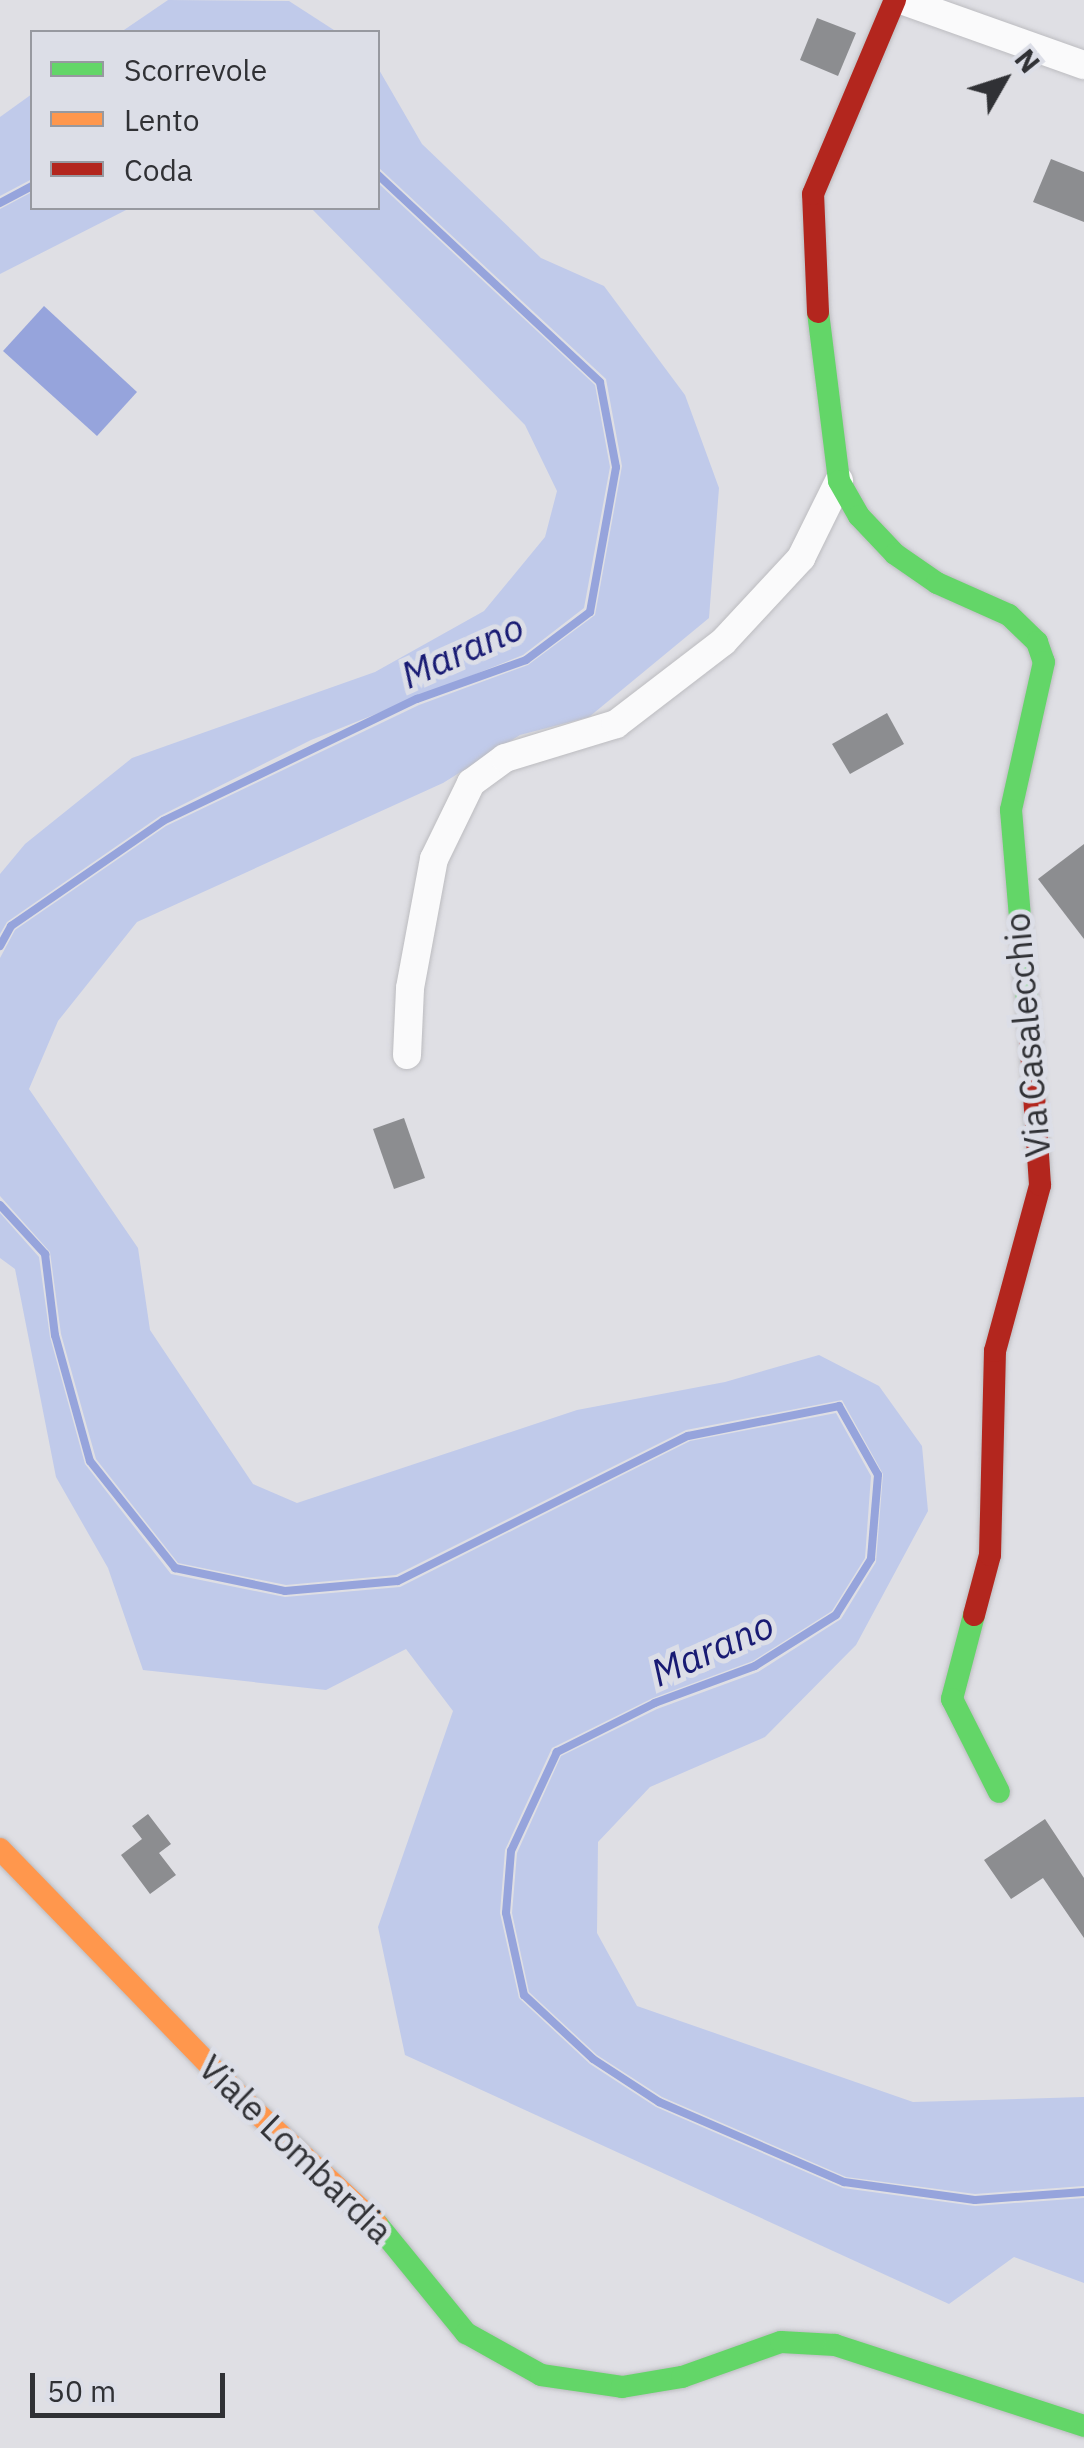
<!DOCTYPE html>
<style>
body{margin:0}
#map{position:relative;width:1084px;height:2448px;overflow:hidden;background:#dfdfe4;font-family:"IBM Plex Sans",sans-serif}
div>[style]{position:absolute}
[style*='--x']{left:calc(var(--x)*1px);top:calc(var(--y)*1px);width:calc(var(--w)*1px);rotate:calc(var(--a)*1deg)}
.green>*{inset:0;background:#c0caea}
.water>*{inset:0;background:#96a4dc}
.stream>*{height:8px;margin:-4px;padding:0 4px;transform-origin:4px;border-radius:4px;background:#96a4dc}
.building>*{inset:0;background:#8c8d90}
.roads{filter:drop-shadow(0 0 2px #bcbcc0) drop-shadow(0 0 2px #bcbcc0)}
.street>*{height:28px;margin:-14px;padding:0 14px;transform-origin:14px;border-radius:14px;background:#fafafb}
.fast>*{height:22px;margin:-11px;padding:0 11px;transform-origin:11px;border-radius:11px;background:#63d668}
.slow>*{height:22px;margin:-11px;padding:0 11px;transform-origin:11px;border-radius:11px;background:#ff974d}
.jam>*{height:22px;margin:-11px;padding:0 11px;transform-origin:11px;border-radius:11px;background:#b3261e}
span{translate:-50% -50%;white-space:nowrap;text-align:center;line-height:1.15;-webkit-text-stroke:10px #dcdee7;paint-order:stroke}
.street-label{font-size:35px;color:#303135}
.water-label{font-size:38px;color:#181a73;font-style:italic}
.legend{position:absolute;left:30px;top:30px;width:350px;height:180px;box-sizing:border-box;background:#dcdee7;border:2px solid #9799a0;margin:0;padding:12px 18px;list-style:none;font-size:30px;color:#303135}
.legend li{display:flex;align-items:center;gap:20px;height:50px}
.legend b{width:50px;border:2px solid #9799a0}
.north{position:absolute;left:954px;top:30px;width:100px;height:100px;-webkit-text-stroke:8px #dcdee7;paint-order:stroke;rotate:51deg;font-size:28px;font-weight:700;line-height:40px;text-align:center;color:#303135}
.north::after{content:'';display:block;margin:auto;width:35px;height:45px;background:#303135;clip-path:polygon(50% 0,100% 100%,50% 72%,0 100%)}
.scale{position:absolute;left:30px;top:2373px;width:195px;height:45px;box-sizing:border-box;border:5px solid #303135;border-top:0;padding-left:12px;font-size:30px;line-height:35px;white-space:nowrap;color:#303135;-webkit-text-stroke:8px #dcdee7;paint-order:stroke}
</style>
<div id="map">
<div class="green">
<i style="clip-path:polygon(168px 0,289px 1px,337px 32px,121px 32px)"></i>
<i style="clip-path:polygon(378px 68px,422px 144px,541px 258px,604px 286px,685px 395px,719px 488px,709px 618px,589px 717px,520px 735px,443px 783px,137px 922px,58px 1021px,29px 1089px,138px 1248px,150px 1330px,253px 1484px,297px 1503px,577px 1410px,725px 1382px,819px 1355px,879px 1386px,922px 1446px,928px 1511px,856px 1645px,765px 1737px,650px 1787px,598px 1842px,597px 1933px,637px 2006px,913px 2102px,1084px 2097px,1084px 2186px,975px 2194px,846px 2177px,662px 2097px,597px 2055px,529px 1992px,512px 1913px,517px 1853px,561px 1756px,657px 1709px,758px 1672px,841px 1619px,876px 1562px,883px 1474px,842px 1400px,686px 1430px,396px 1575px,286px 1585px,178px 1563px,96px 1459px,61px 1334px,50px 1252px,0 1196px,0 958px,15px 930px,166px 826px,419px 705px,528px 665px,595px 615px,622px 466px,606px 379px,378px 167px)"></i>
<i style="clip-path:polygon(32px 94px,32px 179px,0 196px,0 117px)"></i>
<i style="clip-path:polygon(378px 183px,595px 385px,610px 467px,584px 608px,523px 655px,311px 740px,160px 816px,7px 922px,0 934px,0 874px,25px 844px,132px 758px,375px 672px,484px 611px,545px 537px,557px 491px,525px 425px,311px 208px,378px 208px)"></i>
<i style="clip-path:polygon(32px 192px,32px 208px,130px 208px,0 274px,0 209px)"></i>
<i style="clip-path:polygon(0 1213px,39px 1257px,50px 1337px,85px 1464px,171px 1574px,285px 1597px,400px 1587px,690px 1441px,836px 1413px,871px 1476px,865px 1558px,832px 1611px,753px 1661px,653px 1698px,552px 1748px,505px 1850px,500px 1913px,519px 1998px,590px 2064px,656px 2107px,843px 2188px,975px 2206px,1084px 2198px,1084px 2283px,1014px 2257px,949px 2304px,405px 2055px,378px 1927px,453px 1711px,406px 1649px,326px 1690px,143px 1670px,108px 1568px,56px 1477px,15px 1269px,0 1258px)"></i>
</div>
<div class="water">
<i style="clip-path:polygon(44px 306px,137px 392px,97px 436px,3px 351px)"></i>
</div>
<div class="stream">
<i style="--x:0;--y:203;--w:36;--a:-28"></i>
<i style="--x:0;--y:946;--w:23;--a:-61"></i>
<i style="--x:11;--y:926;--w:185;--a:-34.6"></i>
<i style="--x:163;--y:821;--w:282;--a:-25.7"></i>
<i style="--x:417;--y:699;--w:116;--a:-19.7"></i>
<i style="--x:526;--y:660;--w:80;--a:-36.9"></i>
<i style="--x:590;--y:612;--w:147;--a:-79.8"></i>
<i style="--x:616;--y:467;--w:86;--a:-100.7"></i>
<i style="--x:600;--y:382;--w:304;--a:-137"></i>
<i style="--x:0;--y:1205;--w:67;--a:47.4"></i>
<i style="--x:45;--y:1254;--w:82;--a:83"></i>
<i style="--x:55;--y:1335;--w:131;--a:74.5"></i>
<i style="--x:90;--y:1461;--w:137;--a:51.5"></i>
<i style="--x:175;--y:1568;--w:112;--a:11.8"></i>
<i style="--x:285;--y:1591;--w:113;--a:-5.1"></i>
<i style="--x:398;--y:1581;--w:324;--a:-26.6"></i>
<i style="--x:688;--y:1436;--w:154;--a:-11.2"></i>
<i style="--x:839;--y:1406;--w:79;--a:60.5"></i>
<i style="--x:878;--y:1475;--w:84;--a:94.8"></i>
<i style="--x:871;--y:1559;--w:66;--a:122"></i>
<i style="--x:836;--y:1615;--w:96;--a:147.8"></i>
<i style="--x:755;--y:1666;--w:107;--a:159.7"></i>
<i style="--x:655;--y:1703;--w:110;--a:153.4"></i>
<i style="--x:557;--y:1752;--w:109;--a:114.9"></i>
<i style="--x:511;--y:1851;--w:62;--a:94.6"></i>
<i style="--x:506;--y:1913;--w:84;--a:77.6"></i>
<i style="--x:524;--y:1995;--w:94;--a:42.8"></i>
<i style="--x:593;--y:2059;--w:79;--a:33.1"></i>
<i style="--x:659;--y:2102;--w:202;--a:23.4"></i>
<i style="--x:844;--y:2182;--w:132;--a:7.8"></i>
<i style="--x:975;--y:2200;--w:109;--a:-4.2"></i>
</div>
<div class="building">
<i style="clip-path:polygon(817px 18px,856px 33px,838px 76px,800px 60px)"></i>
<i style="clip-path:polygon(1051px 159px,1084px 172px,1084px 222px,1033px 202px)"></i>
<i style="clip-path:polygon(887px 713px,904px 744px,850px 774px,832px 744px)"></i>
<i style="clip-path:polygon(1084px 844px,1084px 939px,1038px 879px)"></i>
<i style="clip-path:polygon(404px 1118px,425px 1178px,394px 1189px,373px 1129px)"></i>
<i style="clip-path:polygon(148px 1814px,171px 1844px,159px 1853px,176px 1875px,150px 1894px,121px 1855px,142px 1839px,132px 1826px)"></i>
<i style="clip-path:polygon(1045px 1819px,1084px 1878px,1084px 1938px,1043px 1878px,1011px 1899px,984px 1860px)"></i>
</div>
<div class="roads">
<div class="street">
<i style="--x:901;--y:0;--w:194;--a:19.6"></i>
<i style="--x:407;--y:1055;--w:67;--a:-87.4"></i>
<i style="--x:410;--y:988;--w:131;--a:-79.5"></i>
<i style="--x:434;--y:859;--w:85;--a:-64"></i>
<i style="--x:471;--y:783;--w:42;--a:-36.3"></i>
<i style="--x:505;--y:758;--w:116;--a:-17"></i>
<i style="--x:616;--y:724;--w:135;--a:-37.5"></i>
<i style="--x:723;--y:642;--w:115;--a:-47.1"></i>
<i style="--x:801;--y:558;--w:86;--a:-63.7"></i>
</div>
<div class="fast">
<i style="--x:818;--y:312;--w:170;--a:82.9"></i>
<i style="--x:839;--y:481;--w:40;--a:60.3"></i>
<i style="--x:859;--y:516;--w:52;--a:46.5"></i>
<i style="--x:895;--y:554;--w:51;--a:34.6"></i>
<i style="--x:937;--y:583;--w:79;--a:24"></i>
<i style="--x:1009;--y:615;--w:39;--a:44"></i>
<i style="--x:1037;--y:642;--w:21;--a:71"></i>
<i style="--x:1044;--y:662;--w:152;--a:102.6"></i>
<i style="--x:1011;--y:810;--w:226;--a:85.2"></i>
<i style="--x:974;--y:1615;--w:87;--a:104.7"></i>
<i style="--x:952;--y:1699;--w:104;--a:63.2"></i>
<i style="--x:377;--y:2224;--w:141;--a:50.8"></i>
<i style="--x:466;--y:2333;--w:86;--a:29.2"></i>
<i style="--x:541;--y:2375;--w:82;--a:8.4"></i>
<i style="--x:622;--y:2387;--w:61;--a:-9.5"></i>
<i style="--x:682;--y:2377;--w:105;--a:-19.5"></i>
<i style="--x:781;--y:2342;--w:54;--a:3.2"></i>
<i style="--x:835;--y:2345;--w:262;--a:18"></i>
</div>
<div class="slow">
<i style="--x:0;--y:1849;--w:351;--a:45.9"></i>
<i style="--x:244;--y:2101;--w:181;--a:42.8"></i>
</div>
<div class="jam">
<i style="--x:818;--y:312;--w:118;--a:-92.4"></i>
<i style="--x:813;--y:194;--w:211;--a:-67.1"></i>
<i style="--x:974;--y:1615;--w:62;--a:-75.1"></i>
<i style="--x:990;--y:1555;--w:204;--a:-88.6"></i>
<i style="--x:995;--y:1351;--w:172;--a:-74.8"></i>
<i style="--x:1040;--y:1185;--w:150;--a:-93.8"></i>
</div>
</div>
<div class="street-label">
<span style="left:1027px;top:1035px;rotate:-95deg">Via Casalecchio</span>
<span style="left:296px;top:2149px;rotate:44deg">Viale Lombardia</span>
</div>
<div class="water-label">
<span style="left:462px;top:650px;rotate:-24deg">Marano</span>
<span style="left:712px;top:1648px;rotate:-24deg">Marano</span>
</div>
<ul class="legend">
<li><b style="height:12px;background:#63d668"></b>Scorrevole</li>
<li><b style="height:12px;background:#ff974d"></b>Lento</li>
<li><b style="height:12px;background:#b3261e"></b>Coda</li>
</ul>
<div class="north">N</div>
<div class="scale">50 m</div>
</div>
